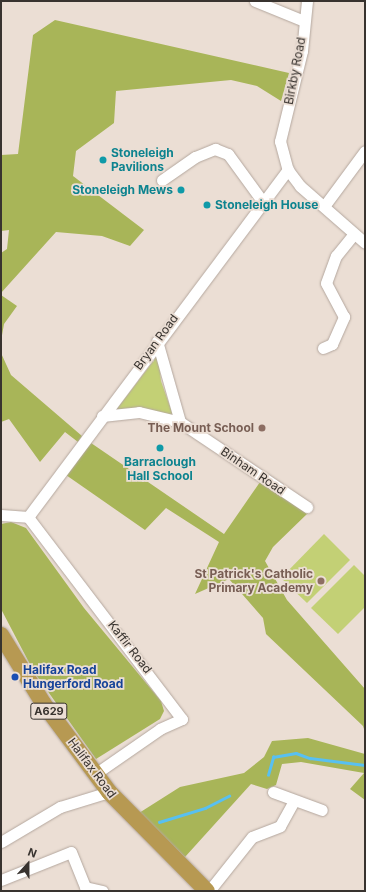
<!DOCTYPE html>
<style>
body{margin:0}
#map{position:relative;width:366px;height:892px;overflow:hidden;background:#ebded4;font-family:Inter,sans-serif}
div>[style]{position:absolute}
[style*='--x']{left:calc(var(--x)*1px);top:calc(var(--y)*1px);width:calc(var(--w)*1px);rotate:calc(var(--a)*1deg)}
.green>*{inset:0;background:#c3d075}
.forest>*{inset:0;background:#a8b558}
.stream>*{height:2.5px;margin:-1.25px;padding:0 1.25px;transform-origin:1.25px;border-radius:1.25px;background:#58c0f1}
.roads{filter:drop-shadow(0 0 1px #b4a79e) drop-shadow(0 0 1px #b4a79e)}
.minor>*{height:11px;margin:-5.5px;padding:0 5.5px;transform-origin:5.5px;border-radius:5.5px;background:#fff}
.highway>*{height:16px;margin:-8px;padding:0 8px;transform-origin:8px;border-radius:8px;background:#b79952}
.dots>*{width:11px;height:11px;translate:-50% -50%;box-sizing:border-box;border:2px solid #ebded4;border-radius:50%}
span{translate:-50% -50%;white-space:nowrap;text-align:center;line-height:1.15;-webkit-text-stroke:3.5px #ebded4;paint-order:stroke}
.shield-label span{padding:1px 3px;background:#ebded4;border:1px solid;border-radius:3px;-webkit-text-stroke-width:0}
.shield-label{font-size:11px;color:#38332f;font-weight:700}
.street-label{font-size:12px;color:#38332f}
.culture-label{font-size:12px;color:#0d838f;font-weight:700}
.left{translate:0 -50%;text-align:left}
.right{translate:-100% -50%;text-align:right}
.education-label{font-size:12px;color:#785e54;font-weight:700}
.transit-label{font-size:12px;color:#164399;font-weight:700}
.frame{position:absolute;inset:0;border:2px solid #38332f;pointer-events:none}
.north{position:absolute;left:8px;top:844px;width:40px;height:40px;-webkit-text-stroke:3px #ebded4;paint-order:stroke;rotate:21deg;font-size:11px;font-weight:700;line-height:16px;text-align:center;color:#38332f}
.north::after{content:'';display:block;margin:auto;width:14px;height:18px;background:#38332f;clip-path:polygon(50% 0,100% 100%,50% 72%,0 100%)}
</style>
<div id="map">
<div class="green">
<i style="clip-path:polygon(158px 355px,161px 381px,173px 415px,139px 409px,116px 410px)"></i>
<i style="clip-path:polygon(324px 534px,350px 560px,307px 603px,281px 578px)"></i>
<i style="clip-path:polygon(354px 565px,365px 576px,365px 607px,338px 634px,311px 608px)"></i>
</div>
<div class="forest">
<i style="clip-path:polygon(55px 20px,289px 73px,281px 101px,257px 86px,231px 80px,116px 91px,114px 123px,76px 151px,73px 176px,144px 230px,130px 246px,102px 236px,56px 232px,1px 293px,1px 253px,7px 249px,9px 230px,1px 231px,1px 155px,18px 154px,33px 35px)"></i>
<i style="clip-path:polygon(1px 295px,17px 306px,4px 324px,1px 341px)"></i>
<i style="clip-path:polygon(1px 353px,11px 375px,82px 436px,78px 442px,65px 432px,40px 462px,9px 419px,1px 422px)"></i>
<i style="clip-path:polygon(91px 443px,224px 534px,260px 482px,308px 513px,273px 547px,265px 561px,287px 600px,365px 689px,365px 732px,363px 726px,266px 634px,263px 618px,229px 579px,195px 594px,219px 542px,166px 508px,145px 530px,66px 475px)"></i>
<i style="clip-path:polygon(11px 522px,26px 528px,84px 608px,161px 701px,164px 711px,160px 719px,96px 759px,34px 672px,1px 609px,1px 524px)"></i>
<i style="clip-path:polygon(308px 738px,365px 754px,365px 800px,350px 789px,364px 773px,301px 762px,282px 764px,276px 785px,267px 789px,251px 784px,185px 857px,139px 813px,180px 787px,244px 773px,264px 757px,272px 741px)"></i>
</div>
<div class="stream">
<i style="--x:268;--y:775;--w:19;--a:-74"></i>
<i style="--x:273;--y:757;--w:23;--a:-10"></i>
<i style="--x:296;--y:753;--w:15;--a:20"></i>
<i style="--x:310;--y:758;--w:55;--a:7.3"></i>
<i style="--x:159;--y:822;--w:48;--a:-16.9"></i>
<i style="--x:205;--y:808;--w:27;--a:-27"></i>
</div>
<div class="roads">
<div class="minor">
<i style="--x:255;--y:1;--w:53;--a:22.2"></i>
<i style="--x:307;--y:1;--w:50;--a:95.7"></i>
<i style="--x:302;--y:51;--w:93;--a:103.7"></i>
<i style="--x:280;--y:141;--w:30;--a:75"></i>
<i style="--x:288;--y:170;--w:20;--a:53"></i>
<i style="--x:300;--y:186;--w:86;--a:41.2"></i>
<i style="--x:162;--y:180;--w:40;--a:-34.9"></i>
<i style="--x:195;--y:157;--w:22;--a:-22"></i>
<i style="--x:215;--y:149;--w:14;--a:21"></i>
<i style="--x:228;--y:154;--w:59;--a:53.9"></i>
<i style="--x:325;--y:205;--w:67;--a:-53.5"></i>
<i style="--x:157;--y:341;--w:84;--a:74.1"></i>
<i style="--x:323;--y:348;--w:10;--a:-24"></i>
<i style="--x:332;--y:344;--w:30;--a:-66"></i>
<i style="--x:344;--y:317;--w:38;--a:-118"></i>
<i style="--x:326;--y:283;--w:29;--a:-70"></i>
<i style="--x:336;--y:256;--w:28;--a:-51"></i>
<i style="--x:102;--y:416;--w:37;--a:-6"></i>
<i style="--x:139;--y:412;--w:42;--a:13.7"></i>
<i style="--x:180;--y:422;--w:153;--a:33.8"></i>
<i style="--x:1;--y:515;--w:27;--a:4"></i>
<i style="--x:28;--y:517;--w:254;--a:52.7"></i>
<i style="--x:182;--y:719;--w:24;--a:156"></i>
<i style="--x:160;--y:729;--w:79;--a:145.3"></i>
<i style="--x:28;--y:517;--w:434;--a:-53.2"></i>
<i style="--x:273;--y:792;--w:52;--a:20.2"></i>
<i style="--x:1;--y:842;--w:69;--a:-30.7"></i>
<i style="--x:60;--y:807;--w:51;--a:-17"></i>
<i style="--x:1;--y:880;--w:75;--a:-21.8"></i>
<i style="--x:71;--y:852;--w:38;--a:68"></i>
<i style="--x:85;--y:887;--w:18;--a:13"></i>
<i style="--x:209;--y:891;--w:69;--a:-51.5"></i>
<i style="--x:252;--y:837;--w:30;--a:-21"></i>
<i style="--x:280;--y:826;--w:29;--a:-61"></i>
</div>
<div class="highway">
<i style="--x:1;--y:635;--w:80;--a:58.3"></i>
<i style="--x:43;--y:703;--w:111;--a:53.4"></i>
<i style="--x:109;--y:792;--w:139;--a:45.3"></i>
</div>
</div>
<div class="dots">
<i style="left:103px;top:160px;background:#0f9aa8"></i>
<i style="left:181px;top:190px;background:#0f9aa8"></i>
<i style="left:207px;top:205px;background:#0f9aa8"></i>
<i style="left:262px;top:428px;background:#8d6e63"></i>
<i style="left:160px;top:448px;background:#0f9aa8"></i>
<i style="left:321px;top:581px;background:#8d6e63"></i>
<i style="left:15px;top:677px;background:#1a4fb4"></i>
</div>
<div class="shield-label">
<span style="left:49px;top:711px">A629</span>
</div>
<div class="street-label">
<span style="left:295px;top:71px;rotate:-79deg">Birkby Road</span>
<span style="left:156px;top:342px;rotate:-54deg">Bryan Road</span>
<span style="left:253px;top:471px;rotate:34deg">Binham Road</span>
<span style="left:130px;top:647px;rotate:52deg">Kaffir Road</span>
<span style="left:92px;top:768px;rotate:53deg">Halifax Road</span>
</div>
<div class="culture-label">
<span class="left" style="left:111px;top:160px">Stoneleigh<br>Pavilions</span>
<span class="right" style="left:173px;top:190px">Stoneleigh Mews</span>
<span class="left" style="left:215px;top:205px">Stoneleigh House</span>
<span style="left:160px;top:469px">Barraclough<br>Hall School</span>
</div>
<div class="education-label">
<span class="right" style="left:254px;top:428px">The Mount School</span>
<span class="right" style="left:313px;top:581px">St Patrick's Catholic<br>Primary Academy</span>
</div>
<div class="transit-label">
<span class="left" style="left:23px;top:677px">Halifax Road<br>Hungerford Road</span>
</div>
<div class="frame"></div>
<div class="north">N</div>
</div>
